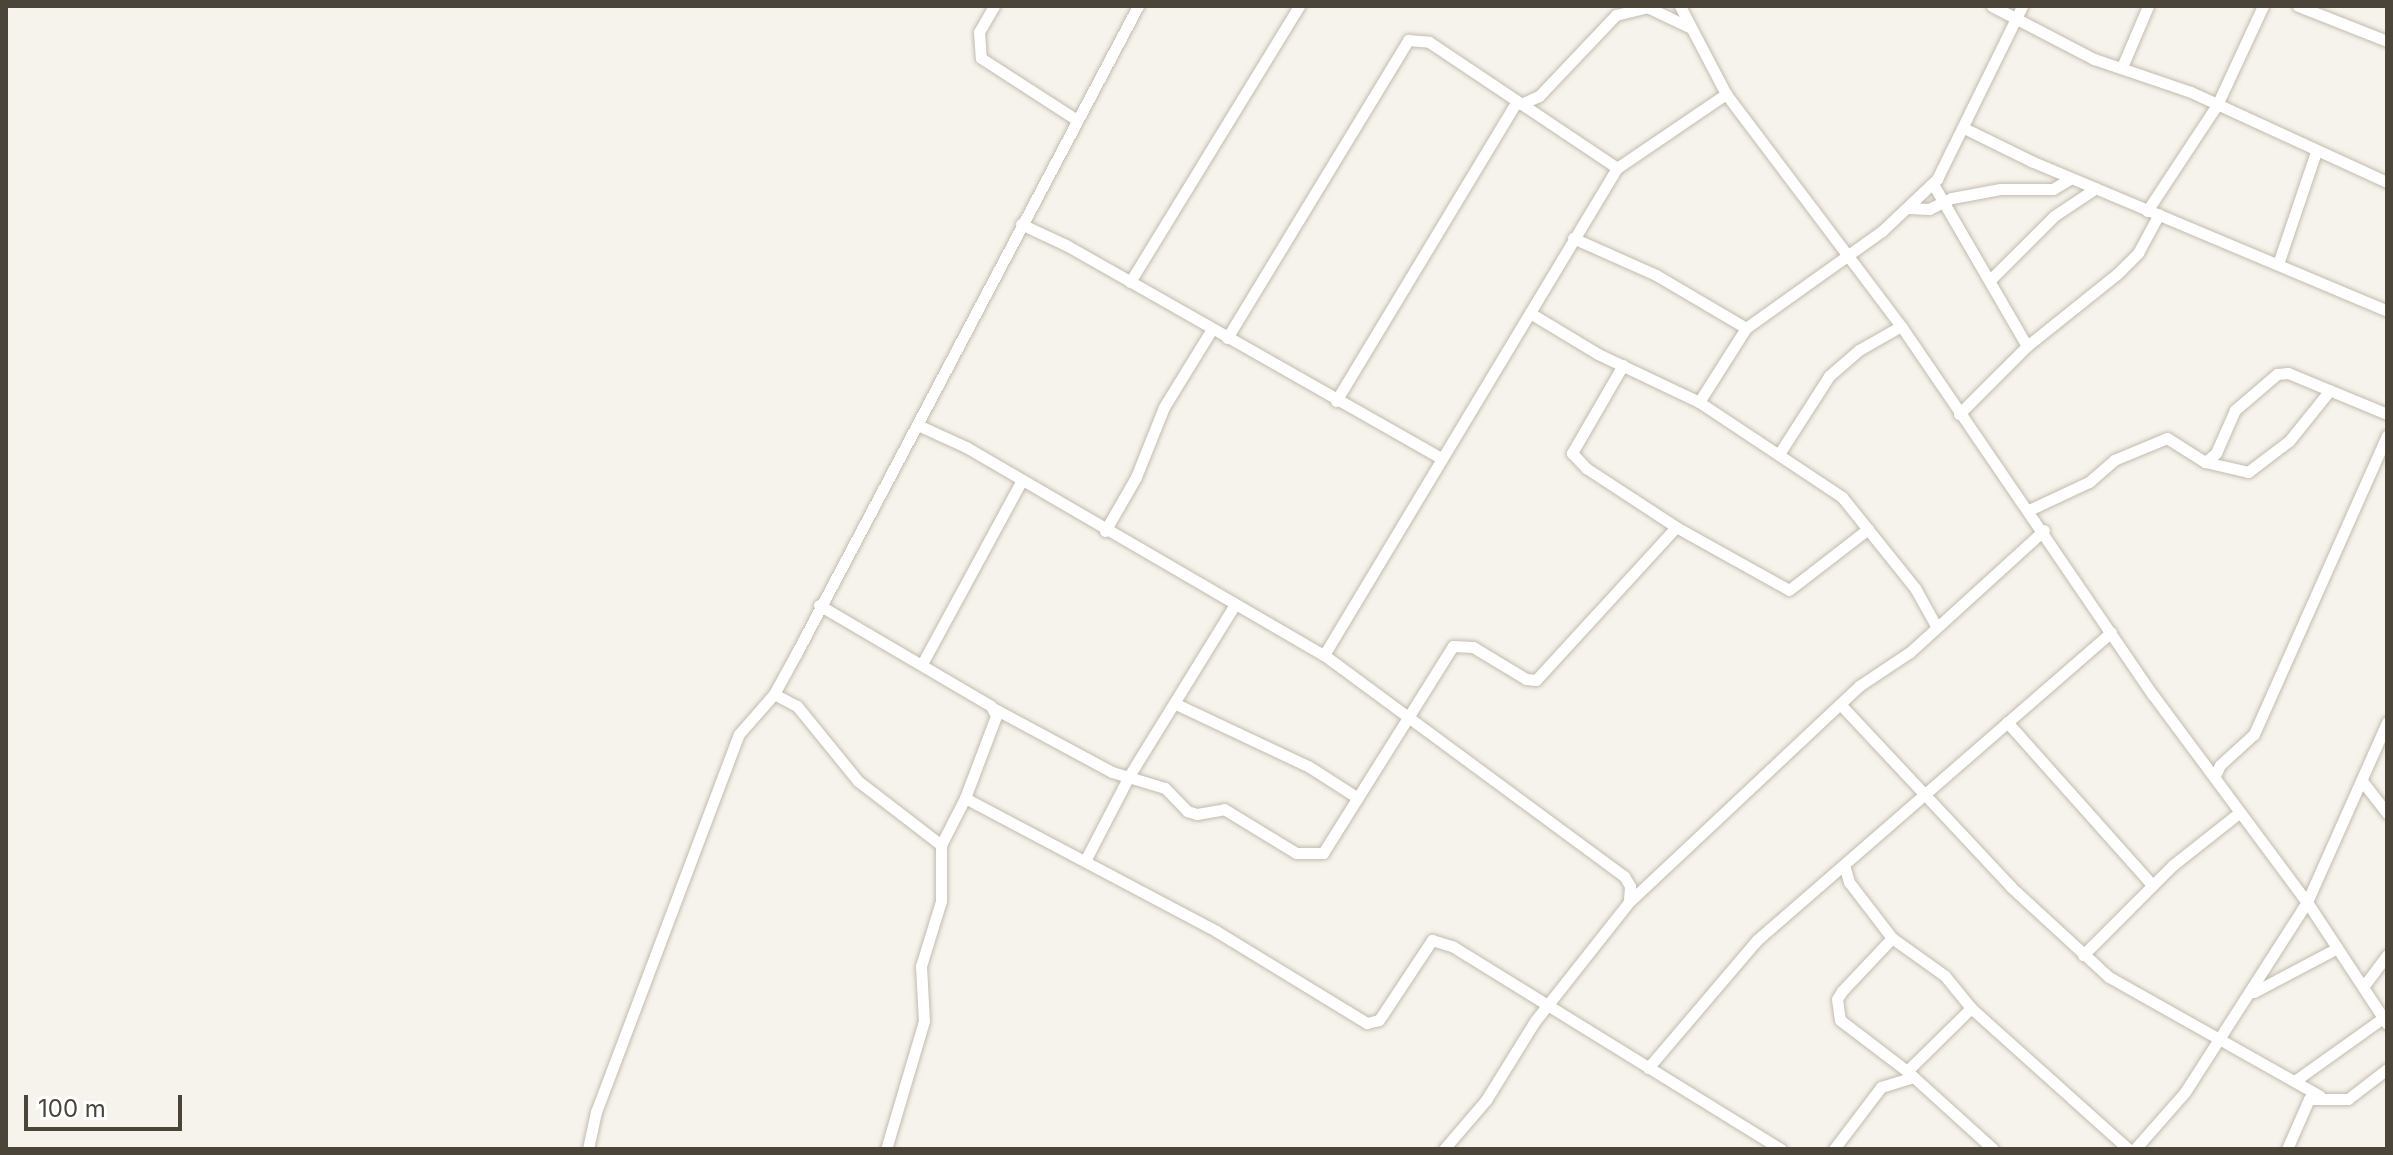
<!DOCTYPE html>
<style>
body{margin:0}
#map{position:relative;width:2393px;height:1155px;overflow:hidden;background:#f6f3ec;font-family:Inter,sans-serif}
div>[style]{position:absolute}
[style*='--x']{left:calc(var(--x)*1px);top:calc(var(--y)*1px);width:calc(var(--w)*1px);rotate:calc(var(--a)*1deg)}
.roads{filter:drop-shadow(0 0 2px #c2bbae) drop-shadow(0 0 2px #c2bbae)}
.minor>*{height:11px;margin:-5.5px;padding:0 5.5px;transform-origin:5.5px;border-radius:5.5px;background:#fff}
span{translate:-50% -50%;white-space:nowrap;text-align:center;line-height:1.15;-webkit-text-stroke:6px #fff;paint-order:stroke}
.frame{position:absolute;inset:0;border:8px solid #4b4439;pointer-events:none}
.scale{position:absolute;left:24px;top:1095px;width:158px;height:36px;box-sizing:border-box;border:4px solid #4b4439;border-top:0;padding-left:10px;font-size:24px;line-height:28px;white-space:nowrap;color:#4b4439;-webkit-text-stroke:6px #fff;paint-order:stroke}
</style>
<div id="map">
<div class="roads">
<div class="minor">
<i style="--x:994;--y:6;--w:30;--a:120"></i>
<i style="--x:979;--y:32;--w:26;--a:86"></i>
<i style="--x:981;--y:58;--w:114;--a:32.9"></i>
<i style="--x:1645;--y:6;--w:49;--a:25.5"></i>
<i style="--x:1680;--y:6;--w:99;--a:62.4"></i>
<i style="--x:1726;--y:94;--w:291;--a:53"></i>
<i style="--x:1901;--y:326;--w:447;--a:55.7"></i>
<i style="--x:2153;--y:695;--w:258;--a:53.4"></i>
<i style="--x:2307;--y:902;--w:146;--a:56.7"></i>
<i style="--x:1992;--y:6;--w:115;--a:27.5"></i>
<i style="--x:2094;--y:59;--w:102;--a:18.8"></i>
<i style="--x:2191;--y:92;--w:216;--a:24.7"></i>
<i style="--x:2298;--y:6;--w:96;--a:21.5"></i>
<i style="--x:2122;--y:67;--w:66;--a:-66.9"></i>
<i style="--x:1521;--y:104;--w:20;--a:-24"></i>
<i style="--x:1539;--y:96;--w:112;--a:-46.5"></i>
<i style="--x:1616;--y:15;--w:32;--a:-14"></i>
<i style="--x:1964;--y:128;--w:75;--a:26.2"></i>
<i style="--x:2031;--y:161;--w:386;--a:22.8"></i>
<i style="--x:1933;--y:184;--w:187;--a:59.9"></i>
<i style="--x:1909;--y:208;--w:20;--a:3"></i>
<i style="--x:1929;--y:209;--w:25;--a:-26"></i>
<i style="--x:1952;--y:198;--w:49;--a:-10.6"></i>
<i style="--x:2000;--y:189;--w:53;--a:0"></i>
<i style="--x:2053;--y:189;--w:21;--a:-31"></i>
<i style="--x:2147;--y:211;--w:127;--a:-56.6"></i>
<i style="--x:2217;--y:105;--w:109;--a:-65.1"></i>
<i style="--x:1021;--y:224;--w:50;--a:25"></i>
<i style="--x:1066;--y:245;--w:431;--a:29.6"></i>
<i style="--x:1573;--y:238;--w:91;--a:24"></i>
<i style="--x:1656;--y:275;--w:104;--a:30.5"></i>
<i style="--x:2278;--y:264;--w:118;--a:-71.3"></i>
<i style="--x:1992;--y:278;--w:88;--a:-45"></i>
<i style="--x:2054;--y:216;--w:50;--a:-33.7"></i>
<i style="--x:1130;--y:282;--w:324;--a:-58.5"></i>
<i style="--x:1530;--y:313;--w:79;--a:31.1"></i>
<i style="--x:1598;--y:354;--w:112;--a:25.4"></i>
<i style="--x:1699;--y:402;--w:172;--a:33.6"></i>
<i style="--x:1842;--y:497;--w:117;--a:51.3"></i>
<i style="--x:1915;--y:588;--w:41;--a:60.9"></i>
<i style="--x:1227;--y:338;--w:349;--a:-58.7"></i>
<i style="--x:1408;--y:40;--w:21;--a:5"></i>
<i style="--x:1429;--y:42;--w:226;--a:33.8"></i>
<i style="--x:1623;--y:365;--w:102;--a:120.1"></i>
<i style="--x:1572;--y:453;--w:21;--a:47"></i>
<i style="--x:1586;--y:468;--w:108;--a:33.2"></i>
<i style="--x:1336;--y:401;--w:350;--a:-58.9"></i>
<i style="--x:1699;--y:402;--w:88;--a:-57.6"></i>
<i style="--x:1746;--y:328;--w:167;--a:-35.5"></i>
<i style="--x:1882;--y:231;--w:76;--a:-43.4"></i>
<i style="--x:1937;--y:179;--w:193;--a:-63.8"></i>
<i style="--x:1959;--y:414;--w:96;--a:-45"></i>
<i style="--x:2027;--y:346;--w:115;--a:-38.7"></i>
<i style="--x:2117;--y:274;--w:30;--a:-45"></i>
<i style="--x:2138;--y:253;--w:44;--a:-61.7"></i>
<i style="--x:920;--y:426;--w:51;--a:24.5"></i>
<i style="--x:966;--y:447;--w:414;--a:30.2"></i>
<i style="--x:1324;--y:655;--w:373;--a:36.4"></i>
<i style="--x:1624;--y:876;--w:12;--a:59"></i>
<i style="--x:1630;--y:886;--w:16;--a:94"></i>
<i style="--x:1779;--y:454;--w:93;--a:-57.3"></i>
<i style="--x:1829;--y:376;--w:40;--a:-41"></i>
<i style="--x:1859;--y:350;--w:48;--a:-29.7"></i>
<i style="--x:2205;--y:462;--w:14;--a:-39"></i>
<i style="--x:2216;--y:453;--w:47;--a:-66.2"></i>
<i style="--x:2235;--y:410;--w:55;--a:-40.6"></i>
<i style="--x:2277;--y:374;--w:11;--a:-5"></i>
<i style="--x:2288;--y:373;--w:107;--a:22.5"></i>
<i style="--x:2029;--y:510;--w:66;--a:-25"></i>
<i style="--x:2089;--y:482;--w:33;--a:-41"></i>
<i style="--x:2114;--y:460;--w:57;--a:-22.5"></i>
<i style="--x:2167;--y:438;--w:45;--a:32.3"></i>
<i style="--x:2205;--y:462;--w:44;--a:13.1"></i>
<i style="--x:2248;--y:472;--w:51;--a:-37.1"></i>
<i style="--x:2289;--y:441;--w:65;--a:-51.2"></i>
<i style="--x:1105;--y:531;--w:62;--a:-60.1"></i>
<i style="--x:1136;--y:477;--w:75;--a:-68.2"></i>
<i style="--x:1164;--y:407;--w:92;--a:-58.4"></i>
<i style="--x:819;--y:605;--w:199;--a:30.4"></i>
<i style="--x:991;--y:706;--w:11;--a:63"></i>
<i style="--x:996;--y:716;--w:88;--a:110.7"></i>
<i style="--x:965;--y:798;--w:53;--a:117.1"></i>
<i style="--x:941;--y:845;--w:56;--a:90"></i>
<i style="--x:941;--y:901;--w:68;--a:107.1"></i>
<i style="--x:921;--y:966;--w:55;--a:86.9"></i>
<i style="--x:924;--y:1021;--w:134;--a:106.5"></i>
<i style="--x:1324;--y:655;--w:568;--a:-58.97"></i>
<i style="--x:1617;--y:168;--w:132;--a:-34.2"></i>
<i style="--x:922;--y:664;--w:207;--a:-61.5"></i>
<i style="--x:774;--y:694;--w:26;--a:28"></i>
<i style="--x:797;--y:706;--w:97;--a:50.9"></i>
<i style="--x:858;--y:781;--w:105;--a:37.6"></i>
<i style="--x:1176;--y:704;--w:146;--a:25.2"></i>
<i style="--x:1308;--y:766;--w:59;--a:32.6"></i>
<i style="--x:1840;--y:704;--w:250;--a:46.9"></i>
<i style="--x:2011;--y:887;--w:133;--a:42.6"></i>
<i style="--x:2109;--y:977;--w:242;--a:29.4"></i>
<i style="--x:995;--y:709;--w:133;--a:28.3"></i>
<i style="--x:1112;--y:772;--w:55;--a:16.8"></i>
<i style="--x:1165;--y:788;--w:32;--a:46"></i>
<i style="--x:1187;--y:811;--w:10;--a:17"></i>
<i style="--x:1197;--y:814;--w:27;--a:-10"></i>
<i style="--x:1224;--y:809;--w:84;--a:31.4"></i>
<i style="--x:1296;--y:853;--w:27;--a:0"></i>
<i style="--x:1323;--y:853;--w:244;--a:-57.9"></i>
<i style="--x:1453;--y:646;--w:20;--a:3"></i>
<i style="--x:1473;--y:647;--w:62;--a:31.1"></i>
<i style="--x:1526;--y:679;--w:10;--a:6"></i>
<i style="--x:1536;--y:680;--w:207;--a:-47.5"></i>
<i style="--x:1676;--y:527;--w:129;--a:29.1"></i>
<i style="--x:1789;--y:590;--w:100;--a:-37.7"></i>
<i style="--x:2007;--y:722;--w:218;--a:48.3"></i>
<i style="--x:2215;--y:776;--w:12;--a:-66"></i>
<i style="--x:2220;--y:765;--w:46;--a:-42.4"></i>
<i style="--x:2254;--y:734;--w:327;--a:-66"></i>
<i style="--x:2362;--y:781;--w:41;--a:52"></i>
<i style="--x:965;--y:798;--w:284;--a:27.9"></i>
<i style="--x:1216;--y:931;--w:177;--a:31.4"></i>
<i style="--x:1367;--y:1023;--w:12;--a:-14"></i>
<i style="--x:1379;--y:1020;--w:96;--a:-56.5"></i>
<i style="--x:1432;--y:940;--w:21;--a:17"></i>
<i style="--x:1452;--y:946;--w:387;--a:31.7"></i>
<i style="--x:1086;--y:859;--w:93;--a:-62.6"></i>
<i style="--x:1129;--y:776;--w:200;--a:-58.3"></i>
<i style="--x:1845;--y:868;--w:15;--a:74"></i>
<i style="--x:1849;--y:882;--w:71;--a:52.5"></i>
<i style="--x:1892;--y:938;--w:65;--a:35.6"></i>
<i style="--x:1945;--y:976;--w:41;--a:50.9"></i>
<i style="--x:1971;--y:1008;--w:211;--a:41.9"></i>
<i style="--x:1892;--y:938;--w:73;--a:133.3"></i>
<i style="--x:1842;--y:991;--w:9;--a:122"></i>
<i style="--x:1837;--y:999;--w:21;--a:82"></i>
<i style="--x:1840;--y:1020;--w:84;--a:37.3"></i>
<i style="--x:1907;--y:1071;--w:116;--a:42.2"></i>
<i style="--x:2083;--y:955;--w:127;--a:-45"></i>
<i style="--x:2173;--y:865;--w:85;--a:-38.3"></i>
<i style="--x:2363;--y:987;--w:40;--a:-53"></i>
<i style="--x:2254;--y:992;--w:94;--a:-27.9"></i>
<i style="--x:1648;--y:1068;--w:168;--a:-49.6"></i>
<i style="--x:1757;--y:940;--w:469;--a:-41"></i>
<i style="--x:1907;--y:1071;--w:90;--a:-44.5"></i>
<i style="--x:2296;--y:1080;--w:107;--a:-35.5"></i>
<i style="--x:588;--y:1149;--w:38;--a:-78"></i>
<i style="--x:596;--y:1112;--w:404;--a:-69.3"></i>
<i style="--x:739;--y:734;--w:53;--a:-48.8"></i>
<i style="--x:774;--y:694;--w:46;--a:-61.2"></i>
<i style="--x:796;--y:654;--w:733;--a:-62.18"></i>
<i style="--x:1444;--y:1149;--w:65;--a:-49.4"></i>
<i style="--x:1486;--y:1100;--w:93;--a:-58.2"></i>
<i style="--x:1535;--y:1021;--w:152;--a:-51.7"></i>
<i style="--x:1629;--y:902;--w:316;--a:-43.2"></i>
<i style="--x:1859;--y:686;--w:61;--a:-33.7"></i>
<i style="--x:1910;--y:652;--w:181;--a:-42.3"></i>
<i style="--x:1834;--y:1149;--w:78;--a:-52.8"></i>
<i style="--x:1881;--y:1087;--w:34;--a:-17"></i>
<i style="--x:2135;--y:1149;--w:76;--a:-48.7"></i>
<i style="--x:2185;--y:1092;--w:226;--a:-57.3"></i>
<i style="--x:2307;--y:902;--w:197;--a:-66"></i>
<i style="--x:2287;--y:1149;--w:55;--a:-66.3"></i>
<i style="--x:2309;--y:1099;--w:39;--a:0"></i>
<i style="--x:2348;--y:1099;--w:49;--a:-37.6"></i>
</div>
</div>
<div class="frame"></div>
<div class="scale">100 m</div>
</div>
